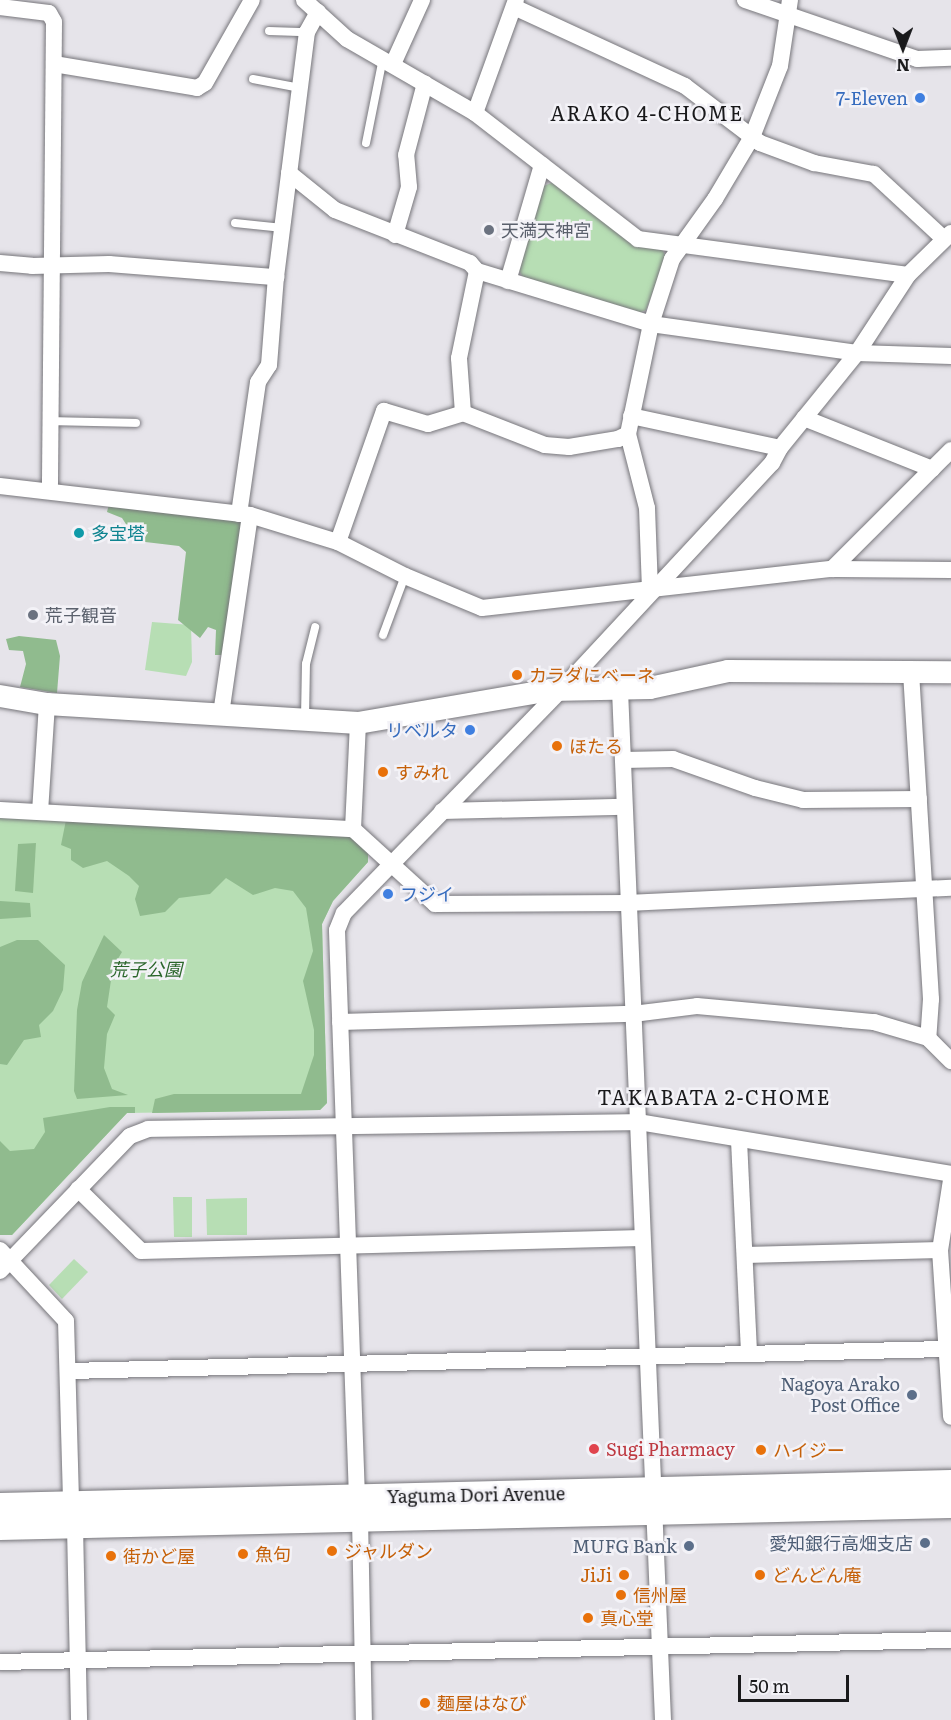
<!DOCTYPE html>
<meta charset="utf-8">
<style>
body{margin:0}
#map{position:relative;width:951px;height:1720px;overflow:hidden;background:#e6e4ea;font-family:Literata,"Noto Sans JP",serif}
div>[style]{position:absolute}
[style*='--x']{left:calc(var(--x)*1px);top:calc(var(--y)*1px);width:calc(var(--w)*1px);rotate:calc(var(--a)*1deg)}
.green>*{inset:0;background:#b7deb4}
.forest>*{inset:0;background:#90bb8e}
.roads{filter:drop-shadow(0 0 2px #77767b) drop-shadow(0 0 2px #77767b)}
.lane>*{height:8px;margin:-4px;padding:0 4px;transform-origin:4px;border-radius:4px;background:#fff}
.street>*{height:16px;margin:-8px;padding:0 8px;transform-origin:8px;border-radius:8px;background:#fff}
.secondary>*{height:22px;margin:-11px;padding:0 11px;transform-origin:11px;border-radius:11px;background:#fff}
.primary>*{height:26px;margin:-13px;padding:0 13px;transform-origin:13px;border-radius:13px;background:#fff}
.dots>*{width:16px;height:16px;translate:-50% -50%;box-sizing:border-box;border:3px solid #f3f2f7;border-radius:50%}
span{translate:-50% -50%;white-space:nowrap;text-align:center;line-height:1.15;-webkit-text-stroke:5px #f3f2f7;paint-order:stroke}
.shop-label{font-size:18px;color:#366cbe}
.right{translate:-100% -50%;text-align:right}
.left{translate:0 -50%;text-align:left}
.worship-label{font-size:18px;color:#5b616d}
.culture-label{font-size:18px;color:#0d838f}
.food-label{font-size:18px;color:#c56008}
.park-label{font-size:18px;color:#2b662b;font-style:italic}
.service-label{font-size:18px;color:#4e5e75}
.health-label{font-size:18px;color:#be3a42}
.street-label{font-size:18px;color:#19191b}
.neighbourhood-label{font-size:20px;color:#19191b;letter-spacing:1.5px}
.north{position:absolute;left:873px;top:18px;width:60px;height:60px;-webkit-text-stroke:4px #f3f2f7;paint-order:stroke;rotate:180deg;font-size:16px;font-weight:700;line-height:24px;text-align:center;color:#19191b}
.north::after{content:'';display:block;margin:auto;width:21px;height:27px;background:#19191b;clip-path:polygon(50% 0,100% 100%,50% 72%,0 100%)}
.scale{position:absolute;left:738px;top:1675px;width:111px;height:27px;box-sizing:border-box;border:3px solid #19191b;border-top:0;padding-left:8px;font-size:18px;line-height:21px;white-space:nowrap;color:#19191b;-webkit-text-stroke:4px #f3f2f7;paint-order:stroke}
</style>
<div id="map">
<div class="green">
<i style="clip-path:polygon(554px 182px,662px 249px,666px 257px,646px 310px,639px 313px,524px 279px,517px 267px,541px 187px)"></i>
<i style="clip-path:polygon(152px 622px,191px 625px,192px 662px,186px 676px,145px 670px)"></i>
<i style="clip-path:polygon(0 817px,350px 836px,368px 862px,333px 901px,322px 924px,327px 1103px,320px 1110px,127px 1113px,12px 1235px,0 1235px)"></i>
<i style="clip-path:polygon(173px 1197px,192px 1197px,192px 1237px,174px 1237px)"></i>
<i style="clip-path:polygon(247px 1198px,247px 1235px,207px 1235px,206px 1199px)"></i>
<i style="clip-path:polygon(74px 1259px,88px 1272px,62px 1299px,49px 1285px)"></i>
</div>
<div class="forest">
<i style="clip-path:polygon(109px 504px,244px 521px,223px 655px,215px 655px,216px 630px,208px 627px,200px 638px,178px 620px,186px 552px,179px 546px,137px 541px,122px 518px,107px 512px)"></i>
<i style="clip-path:polygon(19px 636px,56px 640px,60px 656px,57px 693px,20px 687px,26px 664px,23px 651px,9px 650px,6px 639px)"></i>
<i style="clip-path:polygon(66px 820px,350px 836px,368px 850px,368px 862px,333px 901px,322px 924px,327px 1103px,320px 1110px,152px 1113px,155px 1099px,174px 1094px,301px 1094px,314px 1055px,314px 1030px,303px 981px,313px 951px,306px 908px,293px 891px,275px 888px,253px 895px,226px 878px,210px 894px,179px 898px,165px 912px,140px 916px,135px 899px,139px 886px,129px 876px,107px 861px,83px 868px,71px 860px,71px 849px,61px 845px)"></i>
<i style="clip-path:polygon(36px 843px,33px 893px,15px 891px,18px 844px)"></i>
<i style="clip-path:polygon(0 901px,30px 903px,31px 917px,0 919px)"></i>
<i style="clip-path:polygon(104px 935px,122px 952px,113px 967px,107px 1007px,115px 1015px,107px 1034px,104px 1068px,112px 1089px,128px 1095px,77px 1099px,74px 1091px,77px 1010px,82px 982px)"></i>
<i style="clip-path:polygon(17px 940px,38px 940px,65px 965px,63px 990px,53px 1011px,39px 1025px,41px 1037px,24px 1040px,7px 1065px,0 1064px,0 947px)"></i>
<i style="clip-path:polygon(110px 1107px,135px 1107px,135px 1113px,127px 1113px,12px 1235px,0 1235px,0 1141px,10px 1151px,34px 1149px,45px 1132px,43px 1118px)"></i>
</div>
<div class="roads">
<div class="lane">
<i style="--x:269;--y:31;--w:38;--a:2"></i>
<i style="--x:253;--y:79;--w:48;--a:10.8"></i>
<i style="--x:366;--y:143;--w:87;--a:-78.7"></i>
<i style="--x:235;--y:223;--w:48;--a:5.9"></i>
<i style="--x:51;--y:421;--w:85;--a:1.3"></i>
<i style="--x:383;--y:635;--w:63;--a:-69.6"></i>
<i style="--x:305;--y:719;--w:55;--a:-89"></i>
<i style="--x:306;--y:664;--w:38;--a:-76"></i>
</div>
<div class="street">
<i style="--x:304;--y:0;--w:58;--a:42.2"></i>
<i style="--x:347;--y:39;--w:148;--a:30"></i>
<i style="--x:475;--y:113;--w:206;--a:37.7"></i>
<i style="--x:638;--y:239;--w:272;--a:7.6"></i>
<i style="--x:745;--y:0;--w:182;--a:18.9"></i>
<i style="--x:917;--y:59;--w:34;--a:-2"></i>
<i style="--x:0;--y:7;--w:49;--a:7"></i>
<i style="--x:49;--y:13;--w:10;--a:61"></i>
<i style="--x:54;--y:22;--w:469;--a:90.5"></i>
<i style="--x:514;--y:7;--w:188;--a:24.8"></i>
<i style="--x:685;--y:86;--w:94;--a:37.2"></i>
<i style="--x:760;--y:143;--w:58;--a:20.3"></i>
<i style="--x:814;--y:163;--w:61;--a:10.4"></i>
<i style="--x:874;--y:174;--w:94;--a:42.8"></i>
<i style="--x:54;--y:64;--w:145;--a:9.5"></i>
<i style="--x:197;--y:88;--w:9;--a:-32"></i>
<i style="--x:205;--y:83;--w:95;--a:-60.5"></i>
<i style="--x:393;--y:64;--w:70;--a:-65.6"></i>
<i style="--x:475;--y:113;--w:120;--a:-70.1"></i>
<i style="--x:289;--y:173;--w:59;--a:38.8"></i>
<i style="--x:335;--y:210;--w:145;--a:21.4"></i>
<i style="--x:470;--y:263;--w:11;--a:49"></i>
<i style="--x:477;--y:271;--w:182;--a:16.9"></i>
<i style="--x:651;--y:324;--w:208;--a:8"></i>
<i style="--x:857;--y:353;--w:94;--a:1.8"></i>
<i style="--x:395;--y:235;--w:50;--a:-73.7"></i>
<i style="--x:409;--y:187;--w:32;--a:-95"></i>
<i style="--x:406;--y:155;--w:74;--a:-75.2"></i>
<i style="--x:0;--y:263;--w:32;--a:5"></i>
<i style="--x:32;--y:266;--w:77;--a:-1.5"></i>
<i style="--x:109;--y:264;--w:168;--a:4.5"></i>
<i style="--x:508;--y:281;--w:121;--a:-73.7"></i>
<i style="--x:463;--y:413;--w:55;--a:-94.2"></i>
<i style="--x:459;--y:358;--w:89;--a:-78.3"></i>
<i style="--x:631;--y:416;--w:152;--a:12.1"></i>
<i style="--x:804;--y:418;--w:138;--a:21.7"></i>
<i style="--x:0;--y:486;--w:252;--a:6.6"></i>
<i style="--x:250;--y:515;--w:92;--a:17.1"></i>
<i style="--x:338;--y:542;--w:75;--a:26.9"></i>
<i style="--x:405;--y:576;--w:83;--a:22.6"></i>
<i style="--x:482;--y:608;--w:352;--a:-6.4"></i>
<i style="--x:832;--y:569;--w:119;--a:0.5"></i>
<i style="--x:239;--y:514;--w:133;--a:-81.8"></i>
<i style="--x:258;--y:382;--w:20;--a:-57"></i>
<i style="--x:269;--y:365;--w:88;--a:-85.5"></i>
<i style="--x:276;--y:277;--w:247;--a:-82.8"></i>
<i style="--x:307;--y:32;--w:23;--a:-61"></i>
<i style="--x:338;--y:542;--w:139;--a:-70.7"></i>
<i style="--x:384;--y:411;--w:46;--a:16.5"></i>
<i style="--x:428;--y:424;--w:37;--a:-17"></i>
<i style="--x:463;--y:413;--w:88;--a:21.3"></i>
<i style="--x:545;--y:445;--w:24;--a:5"></i>
<i style="--x:569;--y:447;--w:50;--a:-9.3"></i>
<i style="--x:618;--y:439;--w:11;--a:-27"></i>
<i style="--x:832;--y:569;--w:168;--a:-45"></i>
<i style="--x:650;--y:590;--w:82;--a:-92.1"></i>
<i style="--x:647;--y:508;--w:76;--a:-104.4"></i>
<i style="--x:628;--y:434;--w:112;--a:-78.2"></i>
<i style="--x:651;--y:324;--w:68;--a:-72.1"></i>
<i style="--x:672;--y:259;--w:74;--a:-54.4"></i>
<i style="--x:715;--y:199;--w:72;--a:-59.2"></i>
<i style="--x:752;--y:137;--w:76;--a:-68.5"></i>
<i style="--x:780;--y:66;--w:67;--a:-81.4"></i>
<i style="--x:911;--y:672;--w:328;--a:86.5"></i>
<i style="--x:931;--y:999;--w:39;--a:94"></i>
<i style="--x:620;--y:690;--w:1031;--a:87.61"></i>
<i style="--x:221;--y:714;--w:201;--a:-81.7"></i>
<i style="--x:358;--y:723;--w:106;--a:92.7"></i>
<i style="--x:353;--y:829;--w:111;--a:42.4"></i>
<i style="--x:435;--y:904;--w:192;--a:-0.3"></i>
<i style="--x:627;--y:903;--w:324;--a:-2.7"></i>
<i style="--x:623;--y:760;--w:50;--a:-1.1"></i>
<i style="--x:673;--y:759;--w:87;--a:19.5"></i>
<i style="--x:755;--y:788;--w:49;--a:14"></i>
<i style="--x:803;--y:800;--w:116;--a:-0.5"></i>
<i style="--x:0;--y:810;--w:354;--a:3.1"></i>
<i style="--x:442;--y:811;--w:182;--a:-1.3"></i>
<i style="--x:40;--y:812;--w:108;--a:-86.3"></i>
<i style="--x:340;--y:1022;--w:293;--a:-1.6"></i>
<i style="--x:633;--y:1014;--w:64;--a:-7.1"></i>
<i style="--x:697;--y:1006;--w:178;--a:5.2"></i>
<i style="--x:874;--y:1022;--w:56;--a:16.5"></i>
<i style="--x:928;--y:1038;--w:33;--a:45"></i>
<i style="--x:739;--y:1140;--w:214;--a:87.3"></i>
<i style="--x:951;--y:1180;--w:71;--a:98.9"></i>
<i style="--x:940;--y:1250;--w:167;--a:86.2"></i>
<i style="--x:78;--y:1189;--w:88;--a:44.5"></i>
<i style="--x:141;--y:1251;--w:501;--a:-1.49"></i>
<i style="--x:0;--y:1250;--w:97;--a:47.1"></i>
<i style="--x:66;--y:1321;--w:184;--a:88.4"></i>
<i style="--x:745;--y:1255;--w:195;--a:-1.5"></i>
<i style="--x:0;--y:1271;--w:187;--a:-46.1"></i>
<i style="--x:130;--y:1136;--w:19;--a:-21"></i>
<i style="--x:148;--y:1129;--w:490;--a:-0.8"></i>
<i style="--x:638;--y:1122;--w:317;--a:9.4"></i>
<i style="--x:69;--y:1371;--w:878;--a:-1.44"></i>
<i style="--x:357;--y:1498;--w:568;--a:-92.02"></i>
<i style="--x:337;--y:930;--w:18;--a:-68"></i>
<i style="--x:344;--y:913;--w:311;--a:-45.8"></i>
<i style="--x:561;--y:690;--w:310;--a:-47.1"></i>
<i style="--x:772;--y:463;--w:17;--a:-62"></i>
<i style="--x:780;--y:448;--w:122;--a:-51"></i>
<i style="--x:857;--y:353;--w:93;--a:-56.8"></i>
<i style="--x:908;--y:275;--w:60;--a:-44.3"></i>
<i style="--x:360;--y:1518;--w:202;--a:88.9"></i>
<i style="--x:75;--y:1526;--w:194;--a:88.8"></i>
<i style="--x:0;--y:1662;--w:951;--a:-1.33"></i>
</div>
<div class="secondary">
<i style="--x:0;--y:696;--w:48;--a:9.7"></i>
<i style="--x:47;--y:704;--w:312;--a:3.5"></i>
<i style="--x:358;--y:723;--w:196;--a:-9.7"></i>
<i style="--x:551;--y:690;--w:99;--a:-1.2"></i>
<i style="--x:650;--y:688;--w:80;--a:-12.3"></i>
<i style="--x:728;--y:671;--w:223;--a:0.3"></i>
</div>
<div class="primary">
<i style="--x:0;--y:1506;--w:951;--a:-1.39"></i>
<i style="--x:0;--y:1527;--w:951;--a:-1.33"></i>
</div>
</div>
<div class="dots">
<i style="left:920px;top:98px;background:#3f7fe0"></i>
<i style="left:489px;top:230px;background:#6b7280"></i>
<i style="left:79px;top:533px;background:#0f9aa8"></i>
<i style="left:33px;top:615px;background:#6b7280"></i>
<i style="left:517px;top:675px;background:#e8710a"></i>
<i style="left:470px;top:730px;background:#3f7fe0"></i>
<i style="left:557px;top:746px;background:#e8710a"></i>
<i style="left:383px;top:772px;background:#e8710a"></i>
<i style="left:388px;top:894px;background:#3f7fe0"></i>
<i style="left:912px;top:1395px;background:#5c6f8a"></i>
<i style="left:594px;top:1449px;background:#e0444e"></i>
<i style="left:761px;top:1450px;background:#e8710a"></i>
<i style="left:925px;top:1543px;background:#5c6f8a"></i>
<i style="left:689px;top:1546px;background:#5c6f8a"></i>
<i style="left:332px;top:1551px;background:#e8710a"></i>
<i style="left:243px;top:1554px;background:#e8710a"></i>
<i style="left:111px;top:1556px;background:#e8710a"></i>
<i style="left:624px;top:1575px;background:#e8710a"></i>
<i style="left:760px;top:1575px;background:#e8710a"></i>
<i style="left:621px;top:1595px;background:#e8710a"></i>
<i style="left:588px;top:1618px;background:#e8710a"></i>
<i style="left:425px;top:1703px;background:#e8710a"></i>
</div>
<div class="shop-label">
<span class="right" style="left:908px;top:98px">7-Eleven</span>
<span class="right" style="left:458px;top:730px">リベルタ</span>
<span class="left" style="left:400px;top:894px">フジイ</span>
</div>
<div class="worship-label">
<span class="left" style="left:501px;top:230px">天満天神宮</span>
<span class="left" style="left:45px;top:615px">荒子観音</span>
</div>
<div class="culture-label">
<span class="left" style="left:91px;top:533px">多宝塔</span>
</div>
<div class="food-label">
<span class="left" style="left:529px;top:675px">カラダにベーネ</span>
<span class="left" style="left:569px;top:746px">ほたる</span>
<span class="left" style="left:395px;top:772px">すみれ</span>
<span class="left" style="left:773px;top:1450px">ハイジー</span>
<span class="left" style="left:344px;top:1551px">ジャルダン</span>
<span class="left" style="left:255px;top:1554px">魚句</span>
<span class="left" style="left:123px;top:1556px">街かど屋</span>
<span class="right" style="left:612px;top:1575px">JiJi</span>
<span class="left" style="left:772px;top:1575px">どんどん庵</span>
<span class="left" style="left:633px;top:1595px">信州屋</span>
<span class="left" style="left:600px;top:1618px">真心堂</span>
<span class="left" style="left:437px;top:1703px">麺屋はなび</span>
</div>
<div class="park-label">
<span style="left:146px;top:969px">荒子公園</span>
</div>
<div class="service-label">
<span class="right" style="left:900px;top:1395px">Nagoya Arako<br>Post Office</span>
<span class="right" style="left:913px;top:1543px">愛知銀行高畑支店</span>
<span class="right" style="left:677px;top:1546px">MUFG Bank</span>
</div>
<div class="health-label">
<span class="left" style="left:606px;top:1449px">Sugi Pharmacy</span>
</div>
<div class="street-label">
<span style="left:476px;top:1495px;rotate:-1deg">Yaguma Dori Avenue</span>
</div>
<div class="neighbourhood-label">
<span style="left:647px;top:112px">ARAKO 4-CHOME</span>
<span style="left:714px;top:1096px">TAKABATA 2-CHOME</span>
</div>
<div class="north">N</div>
<div class="scale">50 m</div>
</div>
